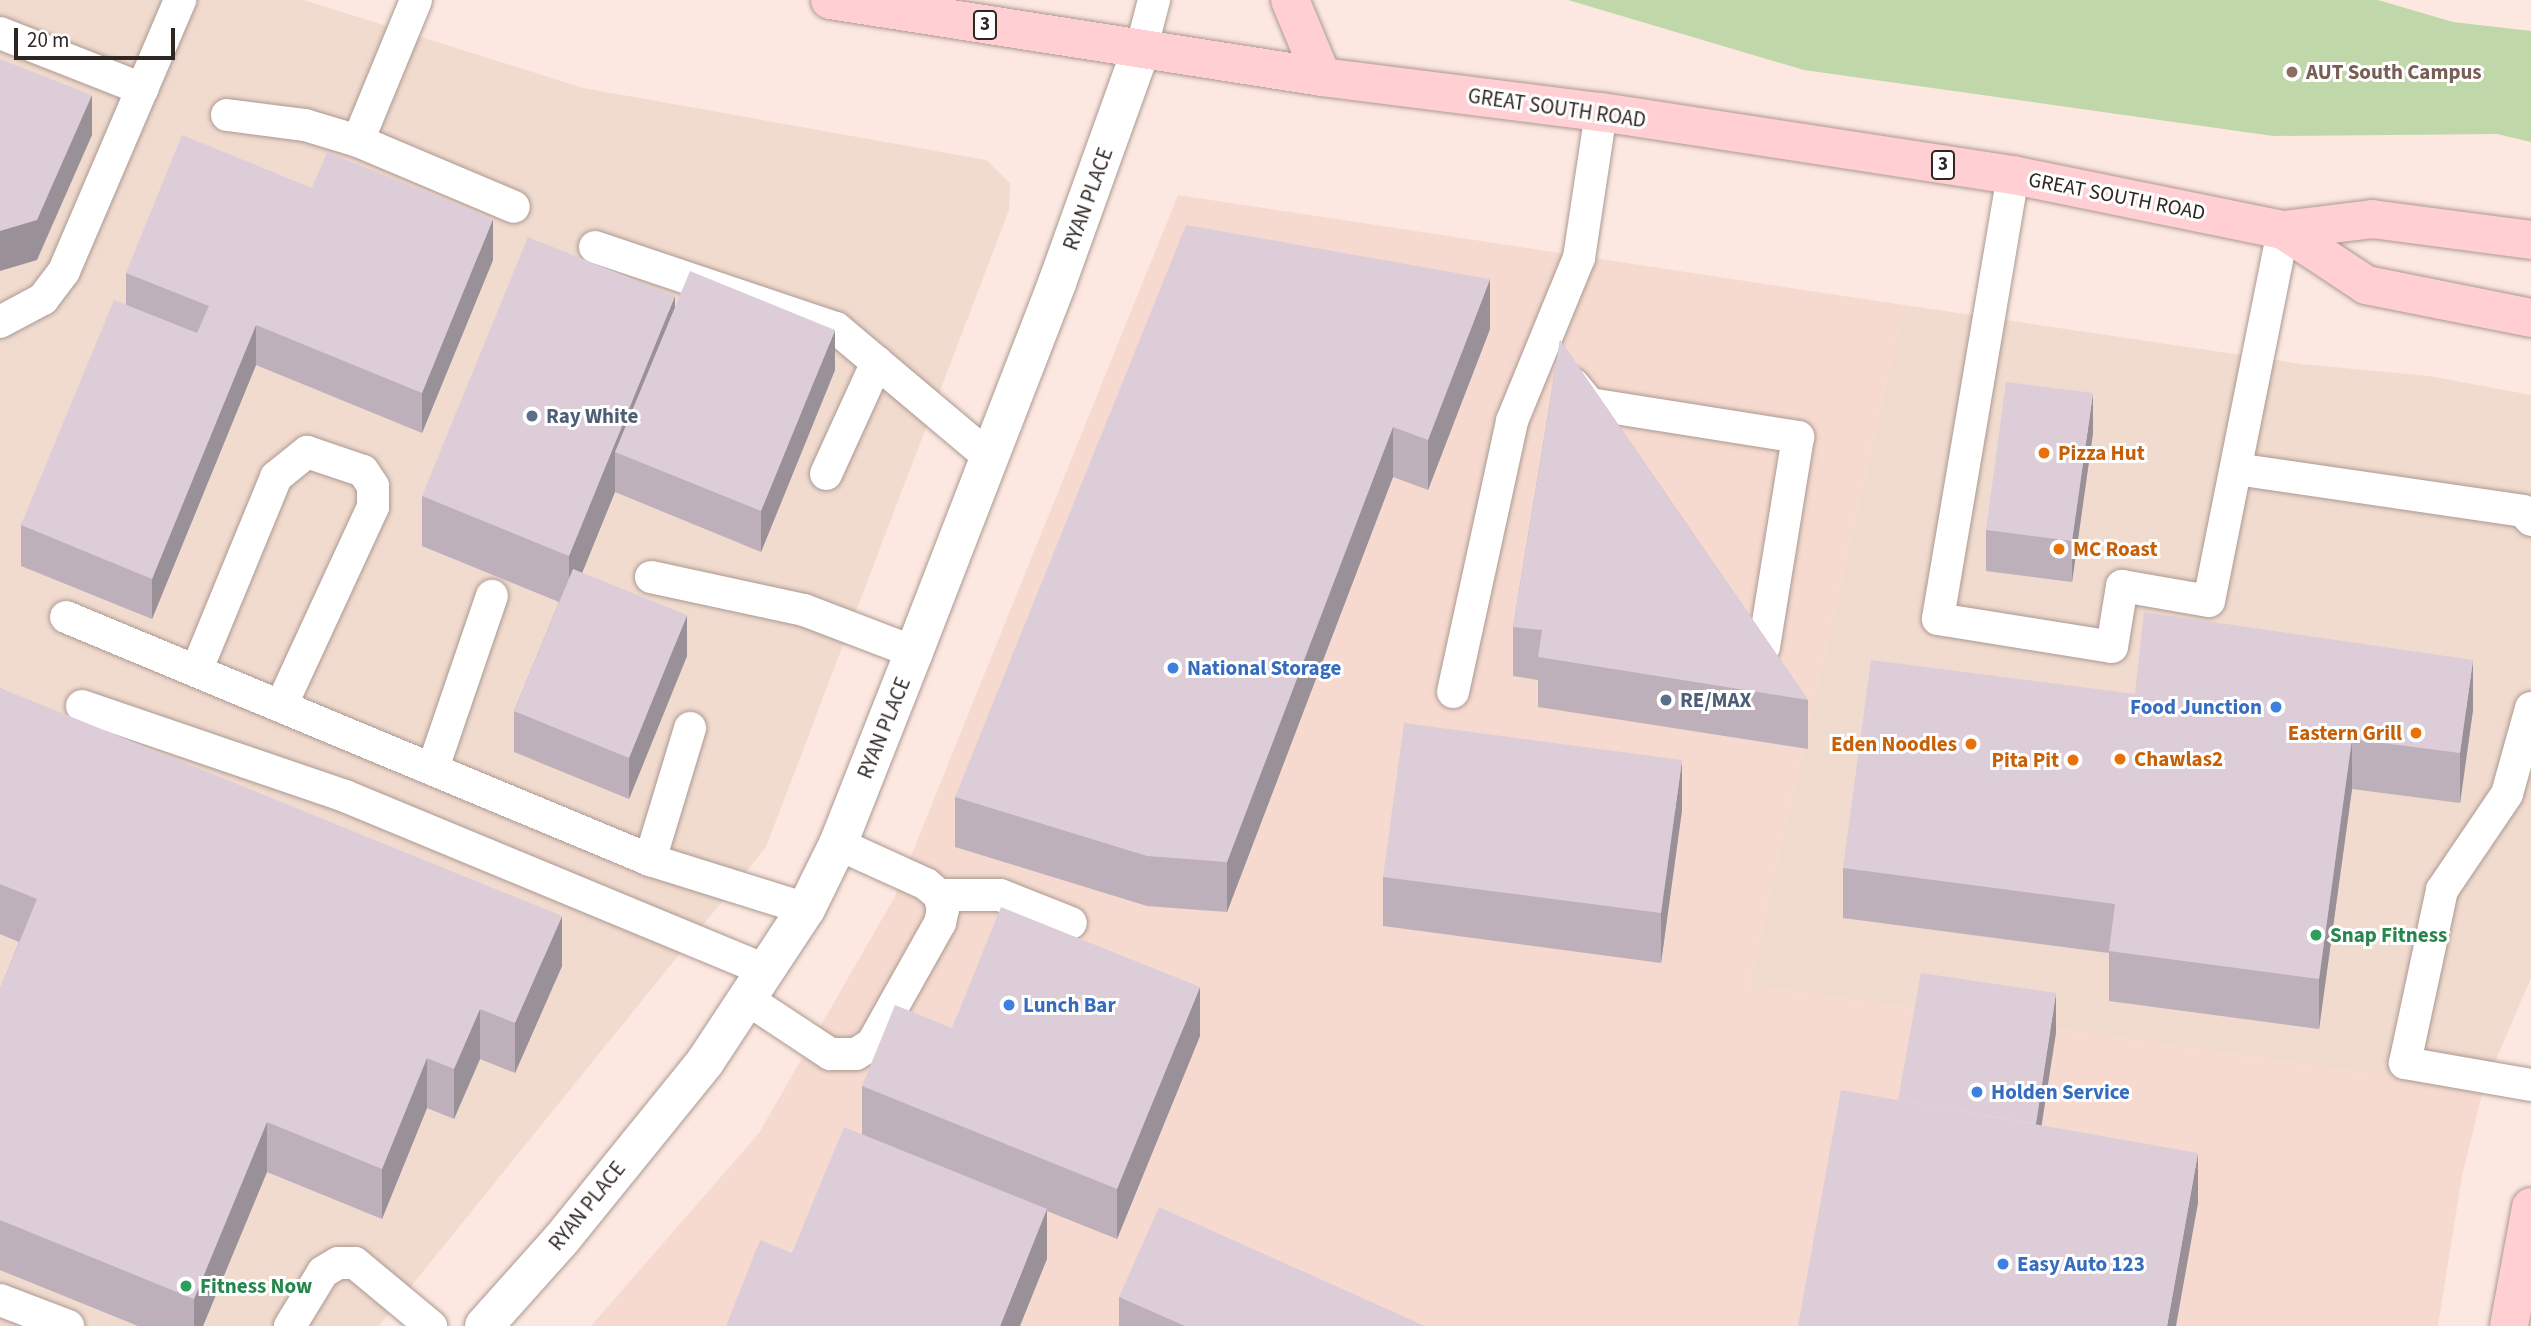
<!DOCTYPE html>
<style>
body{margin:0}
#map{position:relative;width:2531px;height:1326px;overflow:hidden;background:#fce8e0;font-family:"Source Sans 3",sans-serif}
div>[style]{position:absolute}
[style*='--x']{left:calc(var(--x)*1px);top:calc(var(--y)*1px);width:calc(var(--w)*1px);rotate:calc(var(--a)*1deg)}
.commercial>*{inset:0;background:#f1dace}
.built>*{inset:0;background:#f6dacf}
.green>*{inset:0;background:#c0d7a9}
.roads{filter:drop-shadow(0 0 2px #ab9992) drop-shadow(0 0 2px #ab9992)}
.service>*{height:32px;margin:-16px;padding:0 16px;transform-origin:16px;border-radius:16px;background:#fff}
.tertiary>*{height:38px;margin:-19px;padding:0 19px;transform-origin:19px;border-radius:19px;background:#fff}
.primary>*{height:38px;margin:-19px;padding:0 19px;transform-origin:19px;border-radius:19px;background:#ffcfd3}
.wall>*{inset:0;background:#bdb0bb}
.shaded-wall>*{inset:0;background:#9a9098}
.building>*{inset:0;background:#dccdd9}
.dots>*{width:19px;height:19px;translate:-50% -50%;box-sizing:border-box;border:4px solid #fff;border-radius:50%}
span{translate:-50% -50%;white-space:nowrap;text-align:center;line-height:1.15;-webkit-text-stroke:6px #fff;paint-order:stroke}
.shield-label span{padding:2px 5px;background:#fff;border:2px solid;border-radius:5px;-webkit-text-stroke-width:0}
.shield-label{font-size:19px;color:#2d2623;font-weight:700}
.education-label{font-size:21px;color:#785e54;font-weight:700}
.left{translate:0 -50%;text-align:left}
.street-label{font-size:21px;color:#2d2623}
.service-label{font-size:21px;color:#4e5e75;font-weight:700}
.food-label{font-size:21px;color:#c56008;font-weight:700}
.right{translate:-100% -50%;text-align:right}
.shop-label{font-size:21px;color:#366cbe;font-weight:700}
.leisure-label{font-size:21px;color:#27864d;font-weight:700}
.scale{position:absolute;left:14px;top:28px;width:161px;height:32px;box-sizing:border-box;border:4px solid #2d2623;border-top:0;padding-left:9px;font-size:21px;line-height:24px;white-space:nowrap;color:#2d2623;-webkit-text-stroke:5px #fff;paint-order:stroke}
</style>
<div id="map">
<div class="commercial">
<i style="clip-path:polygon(0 0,304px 0,583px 88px,986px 160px,1010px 183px,1009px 210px,766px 847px,379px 1326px,0 1326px)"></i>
<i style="clip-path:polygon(1904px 305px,2301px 364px,2429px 376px,2531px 395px,2531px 978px,2483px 1090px,1749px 985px)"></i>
</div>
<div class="built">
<i style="clip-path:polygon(1178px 195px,1904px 305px,1749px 985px,2483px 1090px,2462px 1176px,2438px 1326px,591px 1326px,759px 1133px,894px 898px)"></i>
</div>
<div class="green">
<i style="clip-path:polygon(1568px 0,2378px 0,2453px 22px,2531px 31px,2531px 142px,2497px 134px,2273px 136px,1804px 70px)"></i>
</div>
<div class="roads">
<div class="service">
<i style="--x:0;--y:33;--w:153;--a:21.5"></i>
<i style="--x:1141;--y:50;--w:52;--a:-75.4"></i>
<i style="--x:227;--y:115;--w:79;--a:7.3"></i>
<i style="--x:305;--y:125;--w:55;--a:16.8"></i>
<i style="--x:358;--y:141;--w:169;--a:22.9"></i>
<i style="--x:358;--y:141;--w:152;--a:-67.6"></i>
<i style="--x:2013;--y:175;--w:450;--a:99.6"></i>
<i style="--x:1938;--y:619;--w:176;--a:9.1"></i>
<i style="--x:2112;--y:647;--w:62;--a:-80.7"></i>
<i style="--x:2122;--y:586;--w:88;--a:9.8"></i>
<i style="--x:2209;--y:601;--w:378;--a:-78.7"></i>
<i style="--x:595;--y:247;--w:254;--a:18.6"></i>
<i style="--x:836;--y:328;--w:200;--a:40.1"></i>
<i style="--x:0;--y:322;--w:49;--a:-28.1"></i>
<i style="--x:43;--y:299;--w:35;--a:-53"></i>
<i style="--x:64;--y:271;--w:295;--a:-66.8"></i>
<i style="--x:1573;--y:384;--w:26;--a:50"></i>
<i style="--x:1590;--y:404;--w:211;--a:9"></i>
<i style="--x:1798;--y:437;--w:213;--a:99.2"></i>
<i style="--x:2236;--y:469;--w:290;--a:8.3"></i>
<i style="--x:2523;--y:511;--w:12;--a:48"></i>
<i style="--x:826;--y:474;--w:123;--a:-65.5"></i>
<i style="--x:651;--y:577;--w:157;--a:12.2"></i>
<i style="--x:804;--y:610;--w:118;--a:20.9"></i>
<i style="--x:66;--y:617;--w:633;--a:22.59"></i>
<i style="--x:650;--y:860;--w:164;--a:17.4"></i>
<i style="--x:197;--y:669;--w:208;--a:-67.6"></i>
<i style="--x:276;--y:477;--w:40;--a:-39"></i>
<i style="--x:307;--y:452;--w:59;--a:18.7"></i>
<i style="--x:363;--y:471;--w:18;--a:56"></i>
<i style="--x:373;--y:486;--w:21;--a:90"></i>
<i style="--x:373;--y:507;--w:217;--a:114.8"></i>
<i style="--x:1453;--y:692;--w:277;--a:-77.7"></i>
<i style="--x:1512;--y:421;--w:176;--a:-67.7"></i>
<i style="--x:1579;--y:258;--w:148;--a:-81.4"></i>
<i style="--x:82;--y:706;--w:278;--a:18.9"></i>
<i style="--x:345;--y:796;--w:455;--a:22.5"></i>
<i style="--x:2531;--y:708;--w:89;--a:105.6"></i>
<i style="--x:2507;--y:794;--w:116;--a:124.1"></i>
<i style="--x:2442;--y:890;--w:177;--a:102.1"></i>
<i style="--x:2405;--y:1063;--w:128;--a:9.9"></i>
<i style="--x:433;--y:768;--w:182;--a:-71.1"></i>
<i style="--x:650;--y:860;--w:138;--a:-73.1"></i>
<i style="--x:939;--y:895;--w:61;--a:0"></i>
<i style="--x:1000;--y:895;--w:76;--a:21.5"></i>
<i style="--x:747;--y:999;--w:100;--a:33.5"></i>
<i style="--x:830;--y:1054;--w:26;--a:0"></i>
<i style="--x:856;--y:1054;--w:19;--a:-32"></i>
<i style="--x:872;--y:1044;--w:139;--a:-60.7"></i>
<i style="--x:940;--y:923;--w:14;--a:-78"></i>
<i style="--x:943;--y:909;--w:15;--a:-106"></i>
<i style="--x:939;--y:895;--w:17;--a:-140"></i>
<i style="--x:926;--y:884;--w:97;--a:-155.6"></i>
<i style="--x:0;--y:1300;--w:73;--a:20.9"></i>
<i style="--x:290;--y:1326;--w:63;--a:-58.6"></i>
<i style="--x:323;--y:1272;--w:17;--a:-31"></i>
<i style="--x:338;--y:1263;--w:17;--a:0"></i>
<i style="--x:355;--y:1263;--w:99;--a:39.7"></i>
</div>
<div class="tertiary">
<i style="--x:484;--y:1326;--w:115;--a:-48.2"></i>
<i style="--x:561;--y:1240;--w:229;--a:-51"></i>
<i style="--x:705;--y:1062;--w:183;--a:-56.6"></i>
<i style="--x:806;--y:909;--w:72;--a:-63.8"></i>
<i style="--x:838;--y:844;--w:206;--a:-68.4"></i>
<i style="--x:914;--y:652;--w:396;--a:-68.8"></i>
<i style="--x:1057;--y:283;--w:248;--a:-70.2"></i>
</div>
<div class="primary">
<i style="--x:830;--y:0;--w:498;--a:8.9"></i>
<i style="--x:1322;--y:77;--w:281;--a:7.2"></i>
<i style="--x:1601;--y:112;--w:417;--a:8.7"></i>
<i style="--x:2013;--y:175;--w:276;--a:11.5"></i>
<i style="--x:2283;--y:230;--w:90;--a:-7"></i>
<i style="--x:2372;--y:219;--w:160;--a:7.5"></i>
<i style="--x:1290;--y:0;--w:83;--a:67.4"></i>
<i style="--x:2283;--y:230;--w:100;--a:33.5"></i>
<i style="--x:2366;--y:285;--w:168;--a:11.3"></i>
<i style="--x:2509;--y:1326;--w:121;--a:-79.5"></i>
</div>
</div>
<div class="wall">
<i style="clip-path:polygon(312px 188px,493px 260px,422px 433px,256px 365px,152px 619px,21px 566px,21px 525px,126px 304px,126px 273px)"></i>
<i style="clip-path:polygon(675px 307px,835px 370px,761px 552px,615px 492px,582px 573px,687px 656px,629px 799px,514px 752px,514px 711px,559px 602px,422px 546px,422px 496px)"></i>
<i style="clip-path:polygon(1490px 329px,1428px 490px,1393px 477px,1227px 912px,1147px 906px,955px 847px,955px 797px)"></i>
<i style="clip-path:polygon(1560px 340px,1808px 700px,1808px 749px,1538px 707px,1538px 680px,1513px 676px,1513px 627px)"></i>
<i style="clip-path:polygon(2093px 433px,2072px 582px,1986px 571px,1986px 530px)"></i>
<i style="clip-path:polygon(0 688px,562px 966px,515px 1073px,480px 1059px,454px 1119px,427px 1108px,382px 1219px,267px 1172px,203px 1326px,138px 1326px,0 1270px,0 989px,19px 942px,0 934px)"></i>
<i style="clip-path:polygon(2135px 694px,2473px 710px,2460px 803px,2352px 789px,2319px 1029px,2109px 1001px,2109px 953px,1843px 918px,1843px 868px)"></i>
<i style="clip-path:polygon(1682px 810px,1661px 963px,1383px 926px,1383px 877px)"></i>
<i style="clip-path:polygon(952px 1028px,1200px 1036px,1117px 1239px,1047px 1211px,1047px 1259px,792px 1253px,862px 1134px,862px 1086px)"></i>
<i style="clip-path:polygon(1119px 1297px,1425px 1326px,1119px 1326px)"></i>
</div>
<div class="shaded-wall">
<i style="clip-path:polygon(92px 95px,92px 135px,37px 260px,0 271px,0 231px)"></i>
<i style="clip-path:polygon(493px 219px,493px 260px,422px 433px,422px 393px)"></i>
<i style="clip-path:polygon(1490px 279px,1490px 329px,1428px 490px,1428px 440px)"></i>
<i style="clip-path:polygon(675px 296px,675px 346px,615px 452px,615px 492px,569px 605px,569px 556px)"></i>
<i style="clip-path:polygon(256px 325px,256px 365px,152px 619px,152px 579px)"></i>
<i style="clip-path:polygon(835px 330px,835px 370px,761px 552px,761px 511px)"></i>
<i style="clip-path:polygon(2093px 393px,2093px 433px,2072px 582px,2072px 541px)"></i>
<i style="clip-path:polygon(1393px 427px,1393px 477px,1227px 912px,1227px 862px)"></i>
<i style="clip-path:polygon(687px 615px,687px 656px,629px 799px,629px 758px)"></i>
<i style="clip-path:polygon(2473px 660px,2473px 710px,2460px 803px,2460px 753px)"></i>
<i style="clip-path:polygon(2352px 739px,2352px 789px,2319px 1029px,2319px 979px)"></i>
<i style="clip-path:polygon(1682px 760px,1682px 810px,1661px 963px,1661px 913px)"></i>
<i style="clip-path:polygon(562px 916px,562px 966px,515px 1073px,515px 1023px)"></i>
<i style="clip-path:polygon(1200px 987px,1200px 1036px,1117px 1239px,1117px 1189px)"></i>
<i style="clip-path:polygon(2056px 993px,2056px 1033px,2034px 1174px,2034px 1134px)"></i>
<i style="clip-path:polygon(480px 1009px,480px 1059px,454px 1119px,454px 1069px)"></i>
<i style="clip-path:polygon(427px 1058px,427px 1108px,382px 1219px,382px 1169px)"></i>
<i style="clip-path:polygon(267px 1122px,267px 1172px,203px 1326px,194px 1326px,194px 1299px)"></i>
<i style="clip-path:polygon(2198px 1153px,2198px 1203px,2176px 1326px,2167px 1326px)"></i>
<i style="clip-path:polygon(1047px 1209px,1047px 1259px,1020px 1326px,1000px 1326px)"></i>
</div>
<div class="building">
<i style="clip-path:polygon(0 59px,92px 95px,37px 220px,0 231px)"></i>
<i style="clip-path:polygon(182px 135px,312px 188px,327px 152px,493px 219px,422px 393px,256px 325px,152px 579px,21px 525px,114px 300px,197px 333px,209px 306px,126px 273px)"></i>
<i style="clip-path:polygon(1186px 225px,1490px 279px,1428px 440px,1393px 427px,1227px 862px,1147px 856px,955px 797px)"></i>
<i style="clip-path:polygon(528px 237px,675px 296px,569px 556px,422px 496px)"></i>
<i style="clip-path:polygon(690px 271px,835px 330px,761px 511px,615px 452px)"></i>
<i style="clip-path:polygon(1560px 340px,1808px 700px,1538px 657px,1542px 630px,1513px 627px)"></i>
<i style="clip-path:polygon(2006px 382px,2093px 393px,2072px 541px,1986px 530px)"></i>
<i style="clip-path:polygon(573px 569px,687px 615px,629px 758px,514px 711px)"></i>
<i style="clip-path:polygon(2144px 612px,2473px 660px,2460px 753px,2352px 739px,2319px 979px,2109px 951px,2115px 904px,1843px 868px,1871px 660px,2135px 694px)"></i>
<i style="clip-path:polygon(0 688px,562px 916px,515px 1023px,480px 1009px,454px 1069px,427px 1058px,382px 1169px,267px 1122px,194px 1299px,0 1220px,0 989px,37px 899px,0 884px)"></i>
<i style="clip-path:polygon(1404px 723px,1682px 760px,1661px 913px,1383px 877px)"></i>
<i style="clip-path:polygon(1001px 907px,1200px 987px,1117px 1189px,862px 1086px,895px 1005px,952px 1028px)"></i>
<i style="clip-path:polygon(1921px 973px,2056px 993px,2036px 1124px,1898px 1100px)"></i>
<i style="clip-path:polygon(1841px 1090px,2198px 1153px,2167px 1326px,1798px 1326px)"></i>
<i style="clip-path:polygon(844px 1127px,1047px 1209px,1000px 1326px,726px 1326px,760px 1240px,792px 1253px)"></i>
<i style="clip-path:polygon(1159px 1207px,1425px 1326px,1185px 1326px,1119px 1297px)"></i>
</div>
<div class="dots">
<i style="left:2292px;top:72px;background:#8d6e63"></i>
<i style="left:532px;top:416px;background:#5c6f8a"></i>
<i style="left:2044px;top:453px;background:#e8710a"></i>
<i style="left:2059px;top:549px;background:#e8710a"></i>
<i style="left:1173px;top:668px;background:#3f7fe0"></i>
<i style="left:1666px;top:700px;background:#5c6f8a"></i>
<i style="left:2276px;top:707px;background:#3f7fe0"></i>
<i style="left:2416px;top:733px;background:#e8710a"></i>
<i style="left:1971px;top:744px;background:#e8710a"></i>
<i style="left:2120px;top:759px;background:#e8710a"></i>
<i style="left:2073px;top:760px;background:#e8710a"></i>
<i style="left:2316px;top:935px;background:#2e9e5b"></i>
<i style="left:1009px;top:1005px;background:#3f7fe0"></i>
<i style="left:1977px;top:1092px;background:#3f7fe0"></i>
<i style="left:2003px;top:1264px;background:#3f7fe0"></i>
<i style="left:186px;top:1286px;background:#2e9e5b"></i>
</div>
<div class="shield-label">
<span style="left:985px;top:25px">3</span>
<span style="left:1943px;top:165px">3</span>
</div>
<div class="education-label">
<span class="left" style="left:2306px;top:72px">AUT South Campus</span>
</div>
<div class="street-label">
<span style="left:1557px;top:108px;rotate:8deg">GREAT SOUTH ROAD</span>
<span style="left:2117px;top:196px;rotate:11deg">GREAT SOUTH ROAD</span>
<span style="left:1088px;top:199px;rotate:-70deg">RYAN PLACE</span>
<span style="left:884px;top:728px;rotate:-68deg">RYAN PLACE</span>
<span style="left:587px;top:1206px;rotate:-51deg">RYAN PLACE</span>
</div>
<div class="service-label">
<span class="left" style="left:546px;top:416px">Ray White</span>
<span class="left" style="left:1680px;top:700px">RE/MAX</span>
</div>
<div class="food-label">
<span class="left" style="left:2058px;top:453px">Pizza Hut</span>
<span class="left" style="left:2073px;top:549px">MC Roast</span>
<span class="right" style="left:2402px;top:733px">Eastern Grill</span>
<span class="right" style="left:1957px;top:744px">Eden Noodles</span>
<span class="left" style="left:2134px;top:759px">Chawlas2</span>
<span class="right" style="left:2059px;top:760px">Pita Pit</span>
</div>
<div class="shop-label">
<span class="left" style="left:1187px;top:668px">National Storage</span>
<span class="right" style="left:2262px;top:707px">Food Junction</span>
<span class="left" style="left:1023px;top:1005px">Lunch Bar</span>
<span class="left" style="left:1991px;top:1092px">Holden Service</span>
<span class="left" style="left:2017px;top:1264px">Easy Auto 123</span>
</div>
<div class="leisure-label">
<span class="left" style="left:2330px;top:935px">Snap Fitness</span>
<span class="left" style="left:200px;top:1286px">Fitness Now</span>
</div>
<div class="scale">20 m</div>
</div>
